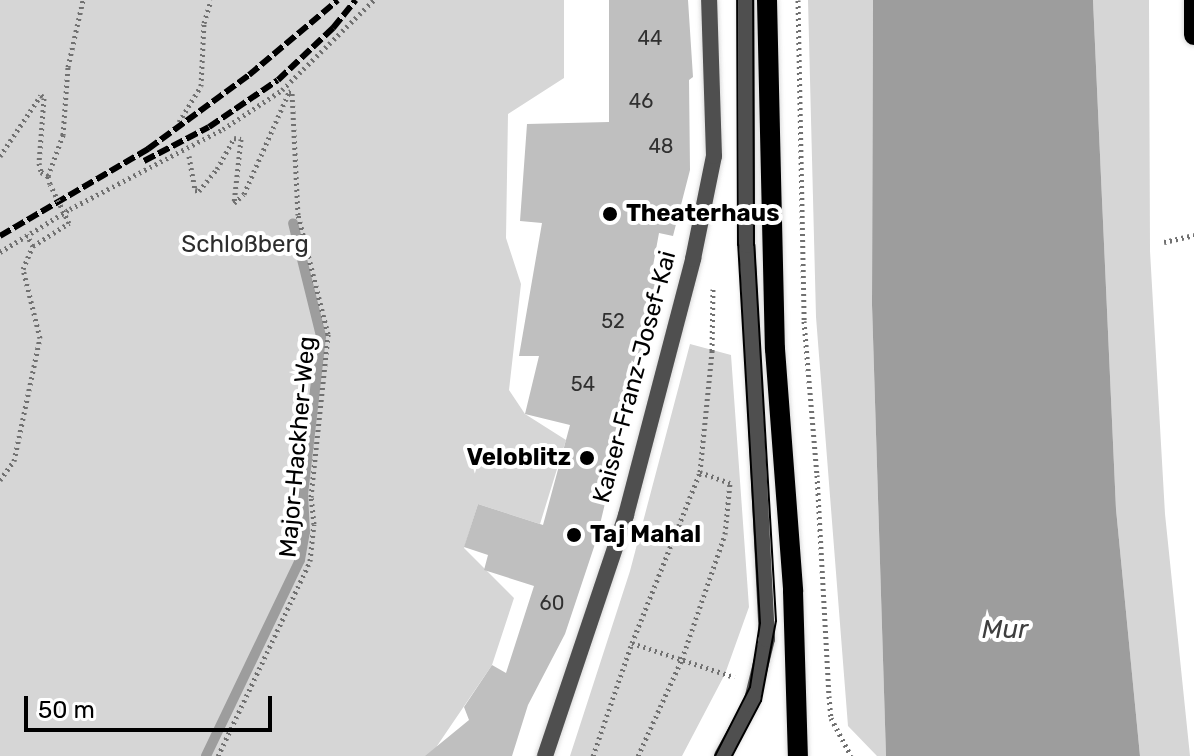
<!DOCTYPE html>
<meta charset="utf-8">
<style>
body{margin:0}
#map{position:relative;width:1194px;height:756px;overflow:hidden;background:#fff;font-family:Rubik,sans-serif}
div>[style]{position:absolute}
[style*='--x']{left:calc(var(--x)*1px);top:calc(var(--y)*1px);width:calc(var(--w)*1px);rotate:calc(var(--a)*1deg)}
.green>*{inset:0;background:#d6d6d6}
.water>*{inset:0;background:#9d9d9d}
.stream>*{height:10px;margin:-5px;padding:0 5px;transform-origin:5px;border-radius:5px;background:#9d9d9d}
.building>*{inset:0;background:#bfbfbf}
.path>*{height:5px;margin-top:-2.5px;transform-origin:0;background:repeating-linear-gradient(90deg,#717171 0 2px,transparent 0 6px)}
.roads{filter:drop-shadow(0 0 2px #dbdbdb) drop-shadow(0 0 2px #dbdbdb)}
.lane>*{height:16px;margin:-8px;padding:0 8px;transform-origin:8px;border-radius:8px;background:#4f4f4f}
.street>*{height:16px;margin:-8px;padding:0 8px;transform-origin:8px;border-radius:8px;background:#4f4f4f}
.primary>*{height:20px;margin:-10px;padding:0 10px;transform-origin:10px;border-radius:10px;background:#000}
.tram>*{height:2px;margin:-1px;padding:0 1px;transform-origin:1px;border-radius:1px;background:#000}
.rail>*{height:6px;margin-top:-3px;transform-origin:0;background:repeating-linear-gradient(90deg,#000 0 12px,transparent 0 16px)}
.path-bridge>*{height:5px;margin-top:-2.5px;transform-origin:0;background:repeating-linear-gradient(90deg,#717171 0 2px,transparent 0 6px)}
.dots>*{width:22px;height:22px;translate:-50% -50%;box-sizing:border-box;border:4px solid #fff;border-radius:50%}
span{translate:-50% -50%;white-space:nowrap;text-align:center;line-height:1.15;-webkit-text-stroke:8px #fff;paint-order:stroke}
.number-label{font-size:20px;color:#303030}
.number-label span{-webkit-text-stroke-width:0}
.poi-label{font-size:24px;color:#000;font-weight:700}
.left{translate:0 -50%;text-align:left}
.right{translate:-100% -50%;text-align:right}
.park-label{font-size:24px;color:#2d2d2d}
.street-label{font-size:24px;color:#000}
.water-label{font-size:26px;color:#3e3e3e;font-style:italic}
.scale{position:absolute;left:24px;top:696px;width:248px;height:36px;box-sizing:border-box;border:4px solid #000;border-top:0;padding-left:10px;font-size:24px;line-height:28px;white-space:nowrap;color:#000;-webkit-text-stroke:6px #fff;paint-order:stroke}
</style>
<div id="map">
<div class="green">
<i style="clip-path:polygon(0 0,564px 0,564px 78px,508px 114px,506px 238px,521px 284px,509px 390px,525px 414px,566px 440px,540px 524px,478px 504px,464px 548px,514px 598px,492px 665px,437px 746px,436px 756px,0 756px)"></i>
<i style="clip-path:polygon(808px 0,873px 0,872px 305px,886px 756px,877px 756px,848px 726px,816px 317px)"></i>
<i style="clip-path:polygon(1093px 0,1149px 0,1150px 251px,1165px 514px,1190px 756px,1140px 756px,1116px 509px)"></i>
<i style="clip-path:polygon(690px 344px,731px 355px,749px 607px,725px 674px,682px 756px,570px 756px,630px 571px)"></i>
</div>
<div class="water">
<i style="clip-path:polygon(873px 0,1093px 0,1116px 509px,1140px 756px,886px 756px,872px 305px)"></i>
</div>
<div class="stream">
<i style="--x:206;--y:756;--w:217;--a:-64.4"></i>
<i style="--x:300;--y:560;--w:28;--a:-80"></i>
<i style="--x:305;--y:532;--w:37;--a:-93"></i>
<i style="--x:303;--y:495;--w:160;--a:-83.5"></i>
<i style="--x:321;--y:336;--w:116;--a:-103.9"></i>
</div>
<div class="building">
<i style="clip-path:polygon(609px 0,688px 0,693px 77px,689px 80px,690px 170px,673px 236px,659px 233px,651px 277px,658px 282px,596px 541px,565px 634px,528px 705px,512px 756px,425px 756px,469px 720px,464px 707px,492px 665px,506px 673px,534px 586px,484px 570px,488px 555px,464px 547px,478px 504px,543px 525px,570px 425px,525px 414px,539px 356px,519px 356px,542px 223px,520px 221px,527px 124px,609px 122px)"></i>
</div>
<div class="path">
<i style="--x:798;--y:0;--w:321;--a:88.9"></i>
<i style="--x:804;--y:321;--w:155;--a:85.2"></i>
<i style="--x:817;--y:475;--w:221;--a:86.9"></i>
<i style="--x:829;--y:696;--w:22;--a:85"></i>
<i style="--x:831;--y:718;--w:43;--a:62.2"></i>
<i style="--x:41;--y:95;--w:4;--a:45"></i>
<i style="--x:44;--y:98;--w:65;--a:94.4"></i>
<i style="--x:39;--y:163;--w:9;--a:77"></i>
<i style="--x:41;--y:172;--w:8;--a:30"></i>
<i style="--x:179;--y:122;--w:42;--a:-58.6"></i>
<i style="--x:201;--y:86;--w:63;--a:-87.3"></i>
<i style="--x:204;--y:23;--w:24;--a:-73"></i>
<i style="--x:0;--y:156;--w:73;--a:-56.1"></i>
<i style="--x:189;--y:156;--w:35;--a:80"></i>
<i style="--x:195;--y:190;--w:4;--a:14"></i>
<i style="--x:199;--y:191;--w:28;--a:-51"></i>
<i style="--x:217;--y:169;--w:35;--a:-61"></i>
<i style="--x:234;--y:138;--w:7;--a:8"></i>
<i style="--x:241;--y:139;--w:64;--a:96.2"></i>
<i style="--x:234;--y:203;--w:13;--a:-42"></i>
<i style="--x:244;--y:194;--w:111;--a:-66.2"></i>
<i style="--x:289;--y:92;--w:3;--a:-18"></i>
<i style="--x:50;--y:184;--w:8;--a:-104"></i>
<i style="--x:48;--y:176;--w:44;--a:-69.9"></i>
<i style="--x:63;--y:135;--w:68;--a:-85.8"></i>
<i style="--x:68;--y:67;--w:69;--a:-77.4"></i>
<i style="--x:1164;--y:242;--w:31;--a:-13"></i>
<i style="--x:0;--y:252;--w:82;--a:-31.6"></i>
<i style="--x:70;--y:209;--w:173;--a:-27.6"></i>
<i style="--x:223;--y:129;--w:71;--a:-33.5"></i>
<i style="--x:282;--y:90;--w:129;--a:-44.4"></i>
<i style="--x:0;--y:480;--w:24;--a:-54"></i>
<i style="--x:14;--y:461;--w:126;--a:-78.1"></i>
<i style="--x:40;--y:338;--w:71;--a:-103.8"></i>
<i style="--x:23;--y:269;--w:25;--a:-67"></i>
<i style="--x:33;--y:246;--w:13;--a:-119"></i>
<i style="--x:632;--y:643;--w:108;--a:18.4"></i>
<i style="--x:218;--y:756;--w:216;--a:-64.7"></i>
<i style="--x:310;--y:561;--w:37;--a:-84"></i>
<i style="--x:314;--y:524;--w:27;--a:-96"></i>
<i style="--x:311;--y:497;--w:164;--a:-84"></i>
<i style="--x:328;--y:334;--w:123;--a:-104.1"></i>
<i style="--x:298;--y:215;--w:124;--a:-92.8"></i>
<i style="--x:593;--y:756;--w:120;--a:-71"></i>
<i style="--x:632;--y:643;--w:184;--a:-68.3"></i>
<i style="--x:700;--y:472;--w:122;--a:-84.3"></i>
<i style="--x:712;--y:351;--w:62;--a:-89.1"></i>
<i style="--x:638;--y:756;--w:107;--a:-65.6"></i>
<i style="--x:682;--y:659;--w:132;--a:-71"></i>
<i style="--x:725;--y:534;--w:51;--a:-84.4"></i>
<i style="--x:730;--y:483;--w:32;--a:-160"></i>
</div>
<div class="roads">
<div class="lane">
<i style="--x:722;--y:756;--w:60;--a:-60.9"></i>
<i style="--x:751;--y:704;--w:67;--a:-76.2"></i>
<i style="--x:767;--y:639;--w:395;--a:-92.9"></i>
<i style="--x:747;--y:245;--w:245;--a:-90.2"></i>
</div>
<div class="street">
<i style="--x:545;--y:756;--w:254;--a:-71.4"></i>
<i style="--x:626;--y:515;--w:265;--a:-75.3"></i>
<i style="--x:693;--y:259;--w:105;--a:-78.5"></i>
<i style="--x:714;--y:156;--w:156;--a:-91.8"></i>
</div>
<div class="primary">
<i style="--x:767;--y:0;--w:349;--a:88.7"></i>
<i style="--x:775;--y:349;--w:243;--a:85.7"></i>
<i style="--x:793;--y:591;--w:165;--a:88.3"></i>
<i style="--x:1194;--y:0;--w:35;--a:90"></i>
</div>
</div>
<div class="tram">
<i style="--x:715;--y:756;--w:77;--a:-63.1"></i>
<i style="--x:750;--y:687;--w:65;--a:-81.1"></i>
<i style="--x:760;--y:623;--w:379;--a:-93.3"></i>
<i style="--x:738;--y:245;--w:245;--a:-90.2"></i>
<i style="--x:732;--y:756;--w:62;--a:-62.2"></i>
<i style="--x:761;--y:701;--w:81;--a:-79.4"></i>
<i style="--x:776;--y:621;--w:377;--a:-93.3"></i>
<i style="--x:754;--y:245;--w:245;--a:-90.2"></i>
</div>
<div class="rail">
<i style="--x:144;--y:161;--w:73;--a:-27.6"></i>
<i style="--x:209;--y:127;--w:83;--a:-34.3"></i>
<i style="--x:278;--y:80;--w:76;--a:-43.4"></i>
<i style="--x:333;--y:28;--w:36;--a:-51"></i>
<i style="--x:0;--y:236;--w:172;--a:-30.4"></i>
<i style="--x:148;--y:149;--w:125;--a:-36.2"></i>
<i style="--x:249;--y:75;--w:116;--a:-40.1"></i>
</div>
<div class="path-bridge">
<i style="--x:33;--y:246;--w:43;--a:-32.6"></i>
<i style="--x:69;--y:223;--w:43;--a:-116"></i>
</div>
<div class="dots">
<i style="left:610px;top:214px;background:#000"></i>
<i style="left:587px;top:458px;background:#000"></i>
<i style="left:574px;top:535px;background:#000"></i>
</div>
<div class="number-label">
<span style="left:650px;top:38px">44</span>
<span style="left:641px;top:101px">46</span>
<span style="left:661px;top:146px">48</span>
<span style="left:613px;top:321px">52</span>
<span style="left:583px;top:384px">54</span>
<span style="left:552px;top:603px">60</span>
</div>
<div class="poi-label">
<span class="left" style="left:626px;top:214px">Theaterhaus</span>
<span class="right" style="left:571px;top:458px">Veloblitz</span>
<span class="left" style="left:590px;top:535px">Taj Mahal</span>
</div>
<div class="park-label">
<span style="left:245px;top:245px">Schloßberg</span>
</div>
<div class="street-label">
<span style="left:635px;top:377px;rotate:-75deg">Kaiser-Franz-Josef-Kai</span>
<span style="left:298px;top:447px;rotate:-85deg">Major-Hackher-Weg</span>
</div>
<div class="water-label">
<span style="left:1005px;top:630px">Mur</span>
</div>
<div class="scale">50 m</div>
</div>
